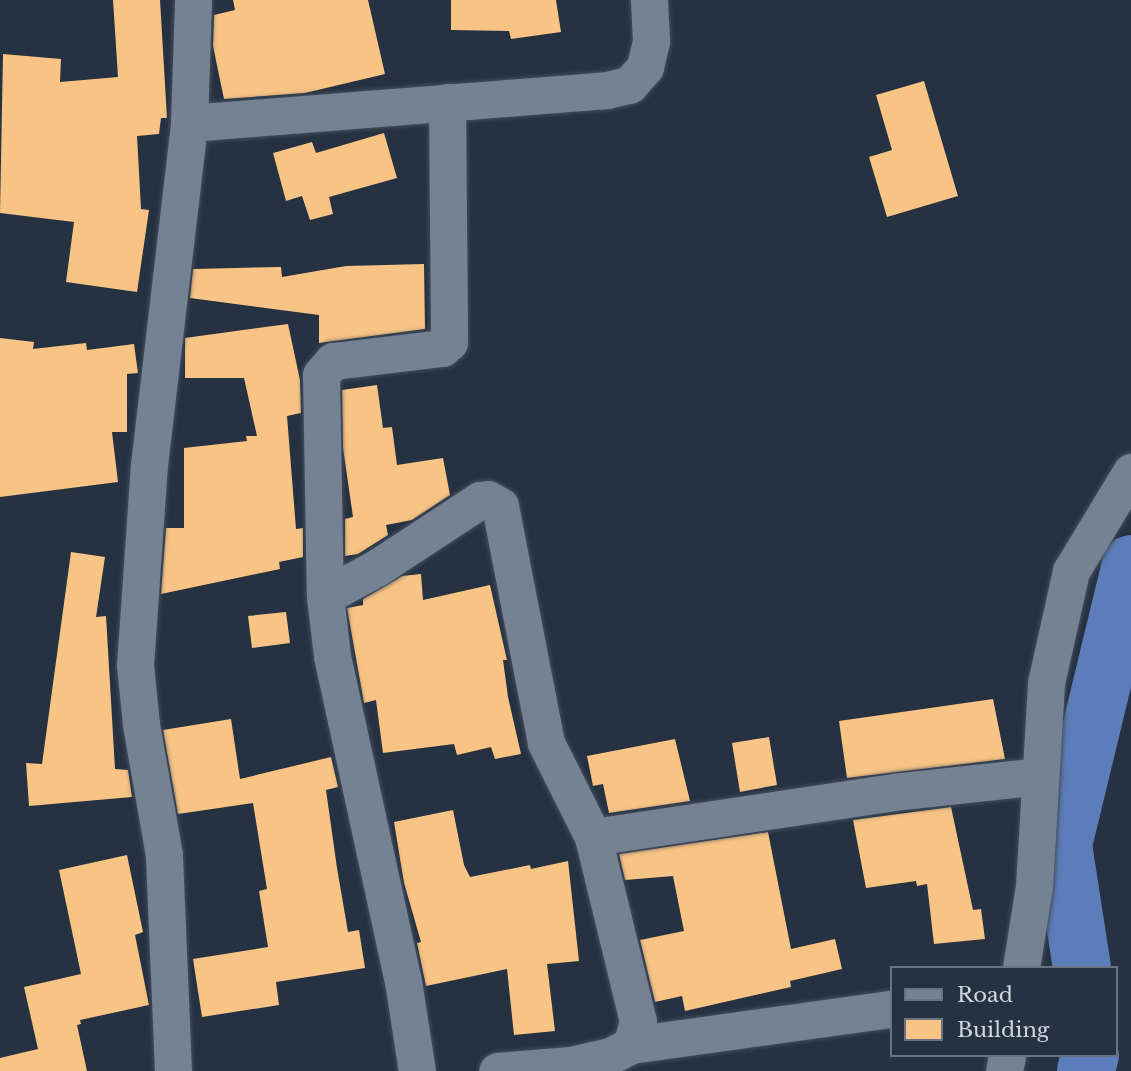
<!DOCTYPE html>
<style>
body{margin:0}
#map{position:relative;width:1131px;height:1071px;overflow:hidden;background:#263141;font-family:"Libre Baskerville",serif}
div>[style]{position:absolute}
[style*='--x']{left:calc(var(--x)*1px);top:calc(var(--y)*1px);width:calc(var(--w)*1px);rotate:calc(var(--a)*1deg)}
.river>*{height:58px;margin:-29px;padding:0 29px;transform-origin:29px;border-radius:29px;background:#5c7db9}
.building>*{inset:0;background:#f8c485}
.roads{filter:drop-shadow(0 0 2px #444d5b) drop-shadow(0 0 2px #444d5b)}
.minor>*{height:37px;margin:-18.5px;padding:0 18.5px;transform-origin:18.5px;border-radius:18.5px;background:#758294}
span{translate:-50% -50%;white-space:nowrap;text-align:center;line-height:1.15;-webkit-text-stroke:7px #263141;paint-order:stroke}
.legend{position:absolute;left:890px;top:966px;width:228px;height:91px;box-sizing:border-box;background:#263141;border:2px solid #6a7381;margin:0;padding:9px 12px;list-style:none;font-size:21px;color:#cfd6e1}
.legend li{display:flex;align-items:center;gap:14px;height:35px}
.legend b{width:35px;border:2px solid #6a7381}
</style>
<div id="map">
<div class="river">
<i style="--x:1082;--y:968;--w:124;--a:-98.8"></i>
<i style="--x:1063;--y:845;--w:289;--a:-76.4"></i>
<i style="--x:1086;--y:1071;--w:16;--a:-76"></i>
</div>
<div class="building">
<i style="clip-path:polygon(113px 0,160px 0,167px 118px,161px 118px,159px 134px,137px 136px,141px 209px,149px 210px,137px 292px,66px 282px,74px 222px,0 213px,3px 54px,61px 59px,60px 82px,118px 77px)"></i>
<i style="clip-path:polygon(233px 0,368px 0,385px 74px,305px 93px,224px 99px,213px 46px,214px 15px,235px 10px)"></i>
<i style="clip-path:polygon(451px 0,556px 0,561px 32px,511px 39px,509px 31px,451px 30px)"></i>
<i style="clip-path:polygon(924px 81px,958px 196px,887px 217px,869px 157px,892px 150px,876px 95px)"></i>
<i style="clip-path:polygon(384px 133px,397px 178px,329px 197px,333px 214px,310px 220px,302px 196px,286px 201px,273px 153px,312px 142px,316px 153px)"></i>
<i style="clip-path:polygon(424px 264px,425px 329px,319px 343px,319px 315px,190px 298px,193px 269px,281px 267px,282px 277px,346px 266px)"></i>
<i style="clip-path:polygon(288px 324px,300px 380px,301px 413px,287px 416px,296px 529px,303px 528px,303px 557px,279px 562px,280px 569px,161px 594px,166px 528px,184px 528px,184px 448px,247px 441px,246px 436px,257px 436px,244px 378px,185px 378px,185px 338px)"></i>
<i style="clip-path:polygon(0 338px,34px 342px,33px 349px,86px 343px,87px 350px,134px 344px,138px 373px,127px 374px,127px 432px,112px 432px,118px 482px,0 497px)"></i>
<i style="clip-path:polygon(377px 385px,383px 428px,392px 427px,397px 465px,443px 458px,450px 495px,412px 520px,386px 525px,388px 535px,358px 554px,345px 556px,345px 519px,353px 517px,343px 448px,342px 390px)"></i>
<i style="clip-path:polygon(71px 552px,105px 557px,96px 617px,106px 616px,115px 769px,128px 770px,132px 797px,29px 806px,26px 763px,42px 764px)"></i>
<i style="clip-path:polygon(421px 574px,423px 600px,490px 585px,507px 660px,503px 660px,508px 697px,521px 754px,495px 759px,491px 747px,457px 755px,454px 744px,383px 753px,376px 700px,364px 703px,347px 608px,363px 605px,363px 599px,402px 576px)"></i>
<i style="clip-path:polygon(286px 612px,290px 643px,252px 648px,248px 616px)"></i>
<i style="clip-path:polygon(993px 699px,1005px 759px,847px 778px,839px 721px)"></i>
<i style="clip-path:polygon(231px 719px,240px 779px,331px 757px,338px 787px,326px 790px,337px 868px,348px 932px,359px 930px,365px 968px,276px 982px,279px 1005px,202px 1017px,193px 959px,268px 947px,259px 891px,267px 889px,253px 803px,178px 814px,163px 730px)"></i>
<i style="clip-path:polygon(769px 737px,777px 785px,740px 792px,732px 743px)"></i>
<i style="clip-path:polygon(675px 739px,690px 801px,609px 813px,603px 784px,593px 786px,587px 756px)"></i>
<i style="clip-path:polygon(951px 807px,973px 910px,981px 909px,985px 939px,934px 944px,927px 884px,917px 886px,916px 881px,866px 888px,853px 820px)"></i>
<i style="clip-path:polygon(453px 810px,464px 865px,470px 877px,530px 865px,531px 869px,568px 861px,579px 961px,547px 964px,555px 1031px,514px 1035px,507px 969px,426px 986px,417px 943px,421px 942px,404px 883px,394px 822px)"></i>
<i style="clip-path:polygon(768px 832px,791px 949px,835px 939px,842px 969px,790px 981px,791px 987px,685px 1011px,682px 996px,655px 1002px,640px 940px,684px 931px,673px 876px,625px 880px,619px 854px)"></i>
<i style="clip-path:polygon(127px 855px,143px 932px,135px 935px,149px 1005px,80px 1020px,81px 1024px,77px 1025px,87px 1071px,0 1071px,0 1058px,38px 1049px,24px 987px,81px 974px,59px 870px)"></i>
</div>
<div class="roads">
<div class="minor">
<i style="--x:447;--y:102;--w:240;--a:89.5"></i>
<i style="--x:449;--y:342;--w:9;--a:139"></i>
<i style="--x:442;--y:348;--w:110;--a:173.2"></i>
<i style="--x:333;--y:361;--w:18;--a:131"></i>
<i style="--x:321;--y:375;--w:221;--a:89"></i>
<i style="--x:325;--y:596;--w:60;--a:-28.7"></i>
<i style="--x:378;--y:567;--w:122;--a:-33.3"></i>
<i style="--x:480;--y:500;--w:8;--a:-7"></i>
<i style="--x:488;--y:499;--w:14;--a:30"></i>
<i style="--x:500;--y:506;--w:241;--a:79"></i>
<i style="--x:546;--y:743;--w:105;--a:63.4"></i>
<i style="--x:593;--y:837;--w:189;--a:76.3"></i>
<i style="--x:638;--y:1021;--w:25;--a:106"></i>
<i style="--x:631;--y:1045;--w:24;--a:152"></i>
<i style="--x:610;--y:1056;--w:41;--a:167.3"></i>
<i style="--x:570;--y:1065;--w:73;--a:175.3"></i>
<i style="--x:189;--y:123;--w:123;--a:-88.1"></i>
<i style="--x:325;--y:596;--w:60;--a:83.3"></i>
<i style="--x:332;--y:656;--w:333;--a:77.7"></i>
<i style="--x:403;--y:981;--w:91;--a:81.2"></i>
<i style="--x:593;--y:837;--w:312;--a:-8.5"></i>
<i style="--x:902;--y:791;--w:139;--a:-6.2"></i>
<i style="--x:1021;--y:968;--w:83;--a:-81"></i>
<i style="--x:1034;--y:886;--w:203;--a:-86.6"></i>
<i style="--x:1046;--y:683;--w:115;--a:-77.4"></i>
<i style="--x:1071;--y:571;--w:116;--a:-58.8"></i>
<i style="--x:631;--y:1045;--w:262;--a:-7.9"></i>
<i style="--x:173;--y:1071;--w:216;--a:-92.4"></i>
<i style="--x:164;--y:855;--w:133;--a:-100"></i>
<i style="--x:141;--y:724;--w:59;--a:-95.8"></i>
<i style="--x:135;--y:665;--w:200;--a:-86"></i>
<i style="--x:149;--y:465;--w:344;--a:-83.3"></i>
<i style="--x:189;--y:123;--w:419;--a:-4.5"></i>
<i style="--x:607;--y:90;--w:23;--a:-13"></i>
<i style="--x:629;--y:85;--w:24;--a:-48"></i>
<i style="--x:645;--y:67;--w:27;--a:-77"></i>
<i style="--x:651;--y:41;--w:41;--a:-92.8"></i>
<i style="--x:1004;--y:1071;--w:16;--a:-79"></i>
</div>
</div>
<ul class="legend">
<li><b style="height:9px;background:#758294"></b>Road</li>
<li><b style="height:19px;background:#f8c485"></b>Building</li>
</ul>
</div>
